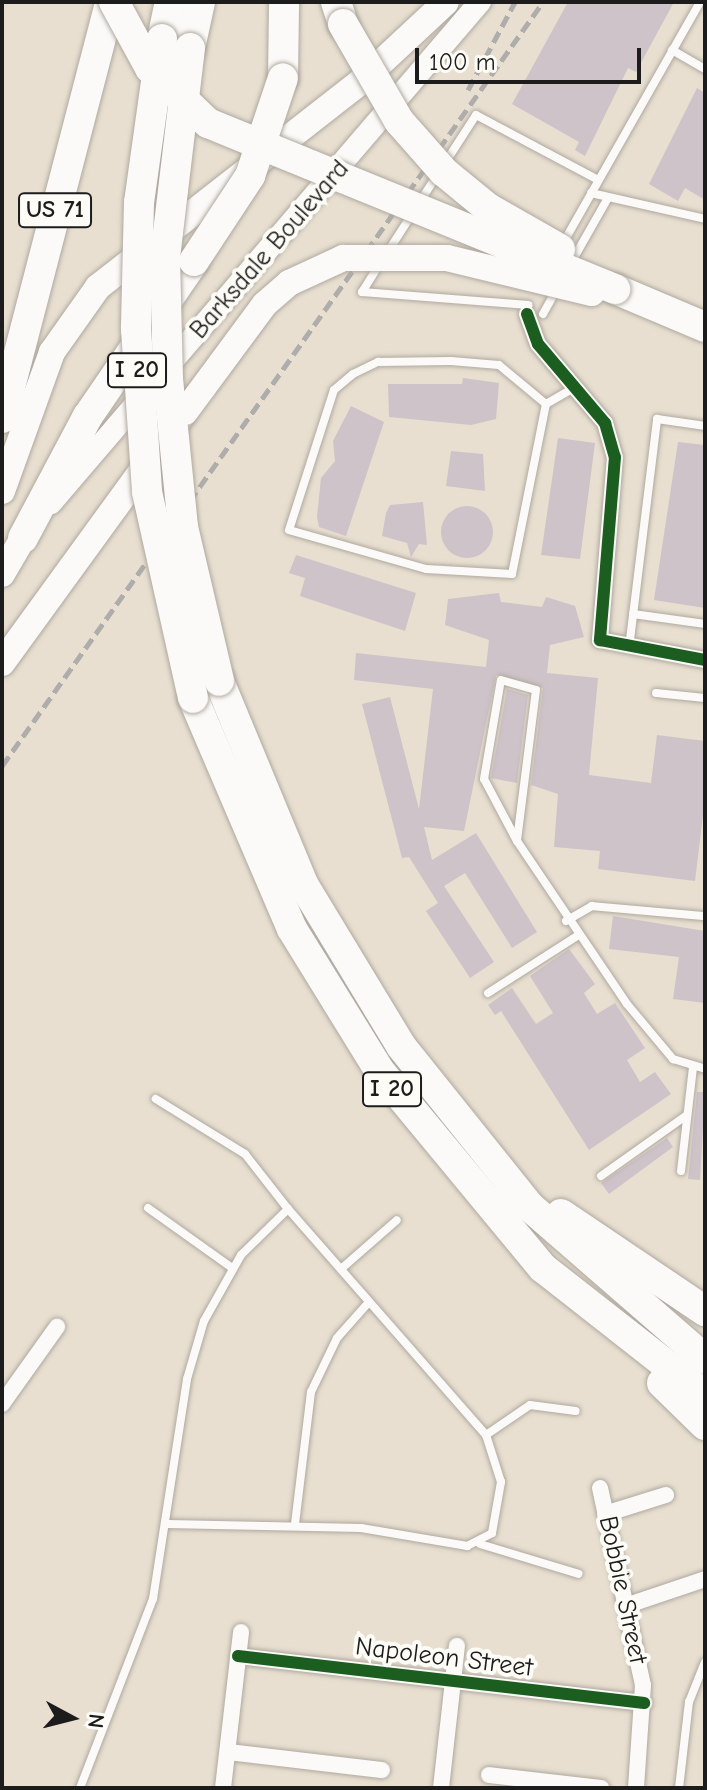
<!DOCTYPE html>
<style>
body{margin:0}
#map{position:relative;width:707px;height:1790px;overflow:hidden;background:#e8dfd0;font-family:"Comic Neue",sans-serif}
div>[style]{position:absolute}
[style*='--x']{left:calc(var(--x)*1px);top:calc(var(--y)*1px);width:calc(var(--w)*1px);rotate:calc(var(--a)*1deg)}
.building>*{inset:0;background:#cec3c9}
.round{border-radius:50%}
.roads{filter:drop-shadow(0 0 2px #afa9a0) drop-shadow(0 0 2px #afa9a0)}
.service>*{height:8px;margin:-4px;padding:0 4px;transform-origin:4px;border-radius:4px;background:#fcfaf8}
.minor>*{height:16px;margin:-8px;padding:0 8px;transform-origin:8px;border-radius:8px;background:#fcfaf8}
.secondary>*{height:22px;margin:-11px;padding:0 11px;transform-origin:11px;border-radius:11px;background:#fcfaf8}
.primary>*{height:26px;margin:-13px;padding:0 13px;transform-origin:13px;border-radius:13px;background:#fcfaf8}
.motorway>*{height:30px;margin:-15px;padding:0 15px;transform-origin:15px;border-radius:15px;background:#fcfaf8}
.rail>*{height:5px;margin-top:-2.5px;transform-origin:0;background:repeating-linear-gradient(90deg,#aeadab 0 12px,transparent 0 18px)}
.bridges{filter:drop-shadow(0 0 2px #afa9a0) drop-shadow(0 0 2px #afa9a0)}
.primary-bridge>*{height:26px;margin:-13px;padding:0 13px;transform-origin:13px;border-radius:13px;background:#fcfaf8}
.motorway-bridge>*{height:30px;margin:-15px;padding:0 15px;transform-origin:15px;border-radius:15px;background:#fcfaf8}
.cycleway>*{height:12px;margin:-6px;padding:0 6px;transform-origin:6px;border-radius:6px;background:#1b5e20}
span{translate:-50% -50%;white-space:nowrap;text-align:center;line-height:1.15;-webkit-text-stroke:8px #fdfcf7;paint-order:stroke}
.shield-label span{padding:2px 6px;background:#fdfcf7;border:2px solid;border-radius:6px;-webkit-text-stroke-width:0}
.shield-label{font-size:24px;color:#1c1c1c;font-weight:700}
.street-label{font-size:26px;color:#1c1c1c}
.frame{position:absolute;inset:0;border:4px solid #1c1c1c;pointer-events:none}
.north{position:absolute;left:32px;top:1678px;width:80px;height:80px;-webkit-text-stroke:6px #fdfcf7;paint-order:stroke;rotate:97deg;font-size:22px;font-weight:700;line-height:32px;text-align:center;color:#1c1c1c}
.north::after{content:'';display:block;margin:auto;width:28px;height:36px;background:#1c1c1c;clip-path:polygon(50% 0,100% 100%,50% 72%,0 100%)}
.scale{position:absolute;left:415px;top:48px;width:226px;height:36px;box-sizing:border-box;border:4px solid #1c1c1c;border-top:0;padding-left:10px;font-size:24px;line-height:28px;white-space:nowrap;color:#1c1c1c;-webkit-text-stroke:6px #fdfcf7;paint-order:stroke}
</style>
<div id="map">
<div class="building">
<i style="clip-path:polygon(568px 2px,674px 2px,636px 72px,628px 68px,585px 156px,575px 150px,579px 142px,512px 104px)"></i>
<i style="clip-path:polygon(697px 88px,705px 93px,705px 200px,685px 188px,678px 201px,649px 184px)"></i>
<i style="clip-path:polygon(463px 378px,499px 383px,496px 419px,471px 425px,389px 417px,388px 384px,462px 384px)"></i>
<i style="clip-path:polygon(351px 406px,384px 422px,346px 536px,319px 527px,317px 517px,321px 478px,335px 461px,333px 441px)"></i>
<i style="clip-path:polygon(558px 438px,595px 443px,580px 559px,541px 555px)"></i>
<i style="clip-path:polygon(678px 442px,705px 445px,705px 608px,654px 600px)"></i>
<i style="clip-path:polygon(451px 451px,483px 454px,485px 491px,446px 486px)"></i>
<i style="clip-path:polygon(423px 502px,427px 545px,419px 544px,411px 557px,407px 543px,382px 536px,386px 513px,390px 505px)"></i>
<i class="round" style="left:441px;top:506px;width:52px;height:52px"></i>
<i style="clip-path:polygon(296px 555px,416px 593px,405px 631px,300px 596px,305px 578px,289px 573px)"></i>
<i style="clip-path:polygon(499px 593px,501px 602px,542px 607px,546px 597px,575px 606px,584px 637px,550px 645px,547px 673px,598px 678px,589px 775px,651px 783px,657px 735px,705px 741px,705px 799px,695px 881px,598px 869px,600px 851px,554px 847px,558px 794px,531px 785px,543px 688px,496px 675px,464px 831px,424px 827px,432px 860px,476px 833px,537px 932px,512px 948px,465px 873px,444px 886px,494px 962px,470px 978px,426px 911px,438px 903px,409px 857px,402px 858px,362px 704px,390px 697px,419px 809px,433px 689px,354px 680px,356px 653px,486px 667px,489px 640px,445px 625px,448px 599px)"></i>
<i style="clip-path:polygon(507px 689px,528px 695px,517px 783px,491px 778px)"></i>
<i style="clip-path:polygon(613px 916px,705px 931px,705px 1003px,673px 999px,679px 957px,609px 949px)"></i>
<i style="clip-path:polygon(569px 949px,595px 984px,584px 993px,597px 1014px,615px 1003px,645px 1048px,627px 1060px,640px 1082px,655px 1072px,671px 1094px,589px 1150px,501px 1011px,495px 1015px,488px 1005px,512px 988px,536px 1024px,553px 1013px,530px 976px)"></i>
<i style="clip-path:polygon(697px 1092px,705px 1092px,700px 1180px,688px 1179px)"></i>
<i style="clip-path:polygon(667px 1138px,673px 1147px,609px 1194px,601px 1183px)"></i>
</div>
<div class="roads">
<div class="service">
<i style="--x:672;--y:50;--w:38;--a:30"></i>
<i style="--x:445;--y:163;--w:57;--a:-57.1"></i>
<i style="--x:476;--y:115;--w:138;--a:28"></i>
<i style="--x:591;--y:193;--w:117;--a:12.8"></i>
<i style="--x:419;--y:203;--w:35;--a:-57"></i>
<i style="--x:562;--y:245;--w:279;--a:-60.4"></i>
<i style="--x:387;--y:253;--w:46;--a:-57.3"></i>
<i style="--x:571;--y:263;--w:75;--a:-60.4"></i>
<i style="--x:379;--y:265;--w:32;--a:122"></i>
<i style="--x:362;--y:292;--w:167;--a:4.5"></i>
<i style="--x:543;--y:314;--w:29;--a:-61"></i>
<i style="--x:546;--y:404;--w:173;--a:101.3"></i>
<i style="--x:512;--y:574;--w:86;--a:-176.7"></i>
<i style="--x:426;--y:569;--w:142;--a:-164.1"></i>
<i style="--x:289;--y:530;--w:147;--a:-72.2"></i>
<i style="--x:334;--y:390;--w:25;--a:-40"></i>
<i style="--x:353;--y:374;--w:28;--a:-26"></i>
<i style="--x:378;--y:362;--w:73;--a:-0.8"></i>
<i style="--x:451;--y:361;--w:48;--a:4.8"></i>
<i style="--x:499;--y:365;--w:61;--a:39.7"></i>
<i style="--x:546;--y:404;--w:32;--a:-30"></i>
<i style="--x:633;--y:614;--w:73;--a:7.9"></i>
<i style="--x:629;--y:648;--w:231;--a:-83"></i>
<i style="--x:657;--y:419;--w:49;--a:8.3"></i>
<i style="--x:656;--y:693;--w:49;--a:5.8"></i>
<i style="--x:517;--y:841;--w:70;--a:-118"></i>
<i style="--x:484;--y:779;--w:100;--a:-80.3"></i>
<i style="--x:501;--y:680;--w:36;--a:16"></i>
<i style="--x:536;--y:690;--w:152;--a:97.2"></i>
<i style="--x:517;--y:841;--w:197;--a:56"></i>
<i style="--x:627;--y:1004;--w:72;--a:50.1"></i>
<i style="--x:673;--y:1059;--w:34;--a:17"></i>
<i style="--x:566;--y:921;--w:30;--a:-30"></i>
<i style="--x:592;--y:906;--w:113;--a:5.1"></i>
<i style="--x:488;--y:993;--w:106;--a:-32.6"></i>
<i style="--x:681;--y:1171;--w:104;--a:-83.4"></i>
<i style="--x:601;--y:1176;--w:105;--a:-35.3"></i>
<i style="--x:148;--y:1208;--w:103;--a:35.5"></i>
<i style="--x:341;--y:1269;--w:74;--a:-41.2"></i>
<i style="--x:486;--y:1435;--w:53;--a:-34.3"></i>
<i style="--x:530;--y:1405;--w:46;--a:7.4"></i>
<i style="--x:168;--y:1524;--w:193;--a:1.2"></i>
<i style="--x:361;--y:1528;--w:108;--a:9.6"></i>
<i style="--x:467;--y:1546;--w:28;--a:-27"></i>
<i style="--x:492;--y:1533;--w:52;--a:-80"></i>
<i style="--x:501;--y:1482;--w:49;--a:-107.7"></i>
<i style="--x:486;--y:1435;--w:300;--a:-131.2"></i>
<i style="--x:295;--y:1524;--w:133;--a:-83.1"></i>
<i style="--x:311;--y:1392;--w:60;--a:-64.3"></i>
<i style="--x:337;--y:1338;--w:48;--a:-48.4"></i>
<i style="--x:480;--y:1544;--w:103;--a:16.9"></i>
<i style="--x:80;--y:1788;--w:203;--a:-68.9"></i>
<i style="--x:153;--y:1599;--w:223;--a:-81.2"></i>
<i style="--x:187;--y:1379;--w:60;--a:-73.7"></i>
<i style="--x:204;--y:1321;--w:76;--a:-60.7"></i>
<i style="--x:241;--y:1255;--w:66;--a:-44.4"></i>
<i style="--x:288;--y:1209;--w:70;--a:-128"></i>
<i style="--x:245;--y:1154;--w:105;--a:-148.3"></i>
<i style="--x:679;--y:1788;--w:87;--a:-83.4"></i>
<i style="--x:689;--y:1702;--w:43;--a:-68.2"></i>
</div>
<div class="minor">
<i style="--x:527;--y:314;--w:32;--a:70"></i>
<i style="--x:538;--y:344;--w:104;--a:49.7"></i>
<i style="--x:605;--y:423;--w:35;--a:74"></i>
<i style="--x:615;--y:457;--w:184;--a:94.7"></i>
<i style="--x:600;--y:640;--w:107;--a:10.8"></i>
<i style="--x:2;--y:1404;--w:95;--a:-54.5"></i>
<i style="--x:600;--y:1488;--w:202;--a:77.7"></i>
<i style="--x:643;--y:1685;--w:103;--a:93.9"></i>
<i style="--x:605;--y:1514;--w:64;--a:-17.3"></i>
<i style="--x:625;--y:1606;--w:84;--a:-18.6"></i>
<i style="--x:238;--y:1656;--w:409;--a:6.6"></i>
<i style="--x:228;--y:1752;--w:155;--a:6.7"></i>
<i style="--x:489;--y:1775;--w:113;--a:6.6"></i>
<i style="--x:223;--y:1788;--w:157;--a:-83.4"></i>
<i style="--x:441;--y:1788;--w:143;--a:-83.6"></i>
</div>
<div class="secondary">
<i style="--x:51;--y:503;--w:660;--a:-49.43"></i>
</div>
<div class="primary">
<i style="--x:2;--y:491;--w:148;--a:-70.2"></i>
<i style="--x:52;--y:352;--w:80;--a:-54.7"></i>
<i style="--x:98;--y:287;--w:330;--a:-38"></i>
<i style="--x:358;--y:84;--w:120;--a:-43"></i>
<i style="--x:2;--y:574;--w:42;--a:-59.7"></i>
<i style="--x:2;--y:663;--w:304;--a:-54"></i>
</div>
<div class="motorway">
<i style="--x:336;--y:2;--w:23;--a:72"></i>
<i style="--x:162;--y:39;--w:38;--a:-78"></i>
<i style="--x:190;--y:48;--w:47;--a:-77.7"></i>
<i style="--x:283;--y:78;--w:76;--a:-89.2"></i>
<i style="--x:615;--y:289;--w:98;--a:22.9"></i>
<i style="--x:2;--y:418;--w:430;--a:-75.4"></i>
<i style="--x:23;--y:538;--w:138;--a:-62"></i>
<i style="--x:88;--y:416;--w:188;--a:-55.6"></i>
<i style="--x:219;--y:681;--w:220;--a:67.5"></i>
<i style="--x:303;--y:884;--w:189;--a:58.8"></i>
<i style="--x:401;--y:1046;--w:205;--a:51.3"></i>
<i style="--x:529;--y:1206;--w:233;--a:41"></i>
<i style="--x:193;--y:698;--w:251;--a:66.8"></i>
<i style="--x:292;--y:929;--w:166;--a:58.3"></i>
<i style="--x:379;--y:1070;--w:257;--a:50.4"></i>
<i style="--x:543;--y:1268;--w:206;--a:38.1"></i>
<i style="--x:561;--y:1214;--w:174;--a:34"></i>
<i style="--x:662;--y:1383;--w:60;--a:44.3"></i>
</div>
</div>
<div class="rail">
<i style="--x:468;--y:90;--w:100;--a:-61.9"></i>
<i style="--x:2;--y:766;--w:936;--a:-54.7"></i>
</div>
<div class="bridges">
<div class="primary-bridge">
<i style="--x:185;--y:412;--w:134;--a:-53.5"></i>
<i style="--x:265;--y:304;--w:32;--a:-41"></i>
<i style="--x:289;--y:283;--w:60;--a:-24.8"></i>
<i style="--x:343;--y:258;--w:104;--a:0"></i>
<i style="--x:447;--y:258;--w:149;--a:13.6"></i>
</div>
<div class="motorway-bridge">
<i style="--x:114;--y:2;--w:75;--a:61.4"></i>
<i style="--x:150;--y:68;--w:80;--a:43.5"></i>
<i style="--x:208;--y:123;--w:440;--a:22.2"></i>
<i style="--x:343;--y:24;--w:112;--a:60"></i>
<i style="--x:399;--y:121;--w:68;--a:48.6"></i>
<i style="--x:444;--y:172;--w:57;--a:39.3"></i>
<i style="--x:488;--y:208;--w:83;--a:29.7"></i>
<i style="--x:162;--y:39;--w:165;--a:98"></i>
<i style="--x:139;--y:202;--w:127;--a:91.4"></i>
<i style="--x:136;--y:329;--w:163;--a:86.1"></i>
<i style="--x:147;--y:492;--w:211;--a:77.4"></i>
<i style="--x:190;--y:48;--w:210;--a:96.8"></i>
<i style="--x:165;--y:257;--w:122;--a:88.6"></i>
<i style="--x:168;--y:379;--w:149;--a:84.2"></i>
<i style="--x:183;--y:527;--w:158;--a:76.8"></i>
<i style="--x:194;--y:261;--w:102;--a:-56.6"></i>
<i style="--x:250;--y:176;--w:103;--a:-71.4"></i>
</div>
</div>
<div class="cycleway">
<i style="--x:527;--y:314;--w:32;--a:70"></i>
<i style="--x:538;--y:344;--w:104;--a:49.7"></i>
<i style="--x:605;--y:423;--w:35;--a:74"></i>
<i style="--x:615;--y:457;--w:184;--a:94.7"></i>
<i style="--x:600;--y:640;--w:107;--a:10.8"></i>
<i style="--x:238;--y:1656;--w:409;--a:6.6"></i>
</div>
<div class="shield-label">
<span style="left:55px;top:210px">US 71</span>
<span style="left:137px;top:370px">I 20</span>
<span style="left:392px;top:1089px">I 20</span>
</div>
<div class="street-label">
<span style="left:270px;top:250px;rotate:-49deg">Barksdale Boulevard</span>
<span style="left:622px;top:1590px;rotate:78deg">Bobbie Street</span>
<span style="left:444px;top:1658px;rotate:7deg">Napoleon Street</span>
</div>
<div class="frame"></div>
<div class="north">N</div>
<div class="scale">100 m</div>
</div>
